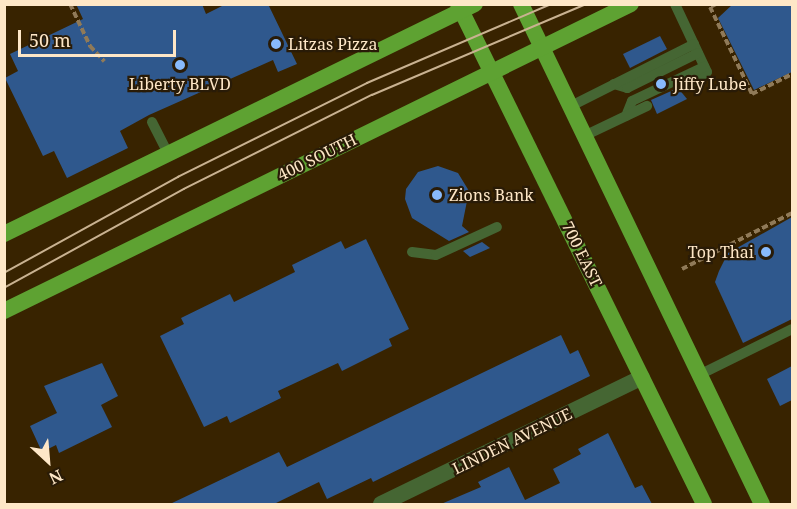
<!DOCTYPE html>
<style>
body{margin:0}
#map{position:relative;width:797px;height:509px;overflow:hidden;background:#382300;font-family:"Noto Serif",serif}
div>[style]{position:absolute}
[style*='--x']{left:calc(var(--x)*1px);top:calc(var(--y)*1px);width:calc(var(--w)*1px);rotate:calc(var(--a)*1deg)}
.building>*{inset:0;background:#2f588d}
.path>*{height:4px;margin-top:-2px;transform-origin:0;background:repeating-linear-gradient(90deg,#907a58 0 6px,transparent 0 9px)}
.service>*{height:10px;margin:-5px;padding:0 5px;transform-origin:5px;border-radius:5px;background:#456633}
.minor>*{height:16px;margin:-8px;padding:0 8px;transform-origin:8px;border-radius:8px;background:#456633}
.primary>*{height:16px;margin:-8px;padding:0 8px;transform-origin:8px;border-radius:8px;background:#5ea232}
.tram>*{height:1.5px;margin:-0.75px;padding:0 0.75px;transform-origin:0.75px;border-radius:0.75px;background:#c9b291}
.dots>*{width:16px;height:16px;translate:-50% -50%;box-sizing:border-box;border:3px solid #291b07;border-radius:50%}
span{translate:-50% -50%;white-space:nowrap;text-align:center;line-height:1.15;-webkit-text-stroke:4.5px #291b07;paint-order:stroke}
.poi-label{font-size:16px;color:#fee7c7}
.left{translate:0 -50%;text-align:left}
.right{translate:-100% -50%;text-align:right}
.street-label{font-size:16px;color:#fee7c7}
.frame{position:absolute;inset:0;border:6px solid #fee7c7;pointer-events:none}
.north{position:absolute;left:18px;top:431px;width:60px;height:60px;-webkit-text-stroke:4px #291b07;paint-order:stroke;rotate:154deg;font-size:16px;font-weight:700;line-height:24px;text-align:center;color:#fee7c7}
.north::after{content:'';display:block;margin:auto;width:21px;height:27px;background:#fee7c7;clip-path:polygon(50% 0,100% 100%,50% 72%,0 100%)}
.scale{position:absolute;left:18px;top:30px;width:158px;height:27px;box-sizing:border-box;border:3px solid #fee7c7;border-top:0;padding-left:8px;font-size:18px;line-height:21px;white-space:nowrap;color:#fee7c7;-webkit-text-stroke:4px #291b07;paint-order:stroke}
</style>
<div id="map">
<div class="building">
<i style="clip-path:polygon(76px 4px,202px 4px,206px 14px,226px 4px,268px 4px,297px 64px,278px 72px,273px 60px,149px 115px,120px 131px,128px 148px,67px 178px,54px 151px,43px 156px,5px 78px,18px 71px,10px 54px,83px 19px)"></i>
<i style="clip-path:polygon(733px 4px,792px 4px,792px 72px,754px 90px,718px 18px)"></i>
<i style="clip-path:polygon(660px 36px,667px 49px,630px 68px,623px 54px)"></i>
<i style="clip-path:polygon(678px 88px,687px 99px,657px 114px,651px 100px)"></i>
<i style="clip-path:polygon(438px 166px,458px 173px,469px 191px,462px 226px,469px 232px,449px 241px,412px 218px,405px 199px,406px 189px,418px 172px)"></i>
<i style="clip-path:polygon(792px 217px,792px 319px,743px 343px,715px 282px,719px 271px,728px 253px)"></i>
<i style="clip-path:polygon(366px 239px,409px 329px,389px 339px,392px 346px,342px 371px,338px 363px,278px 391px,281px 398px,230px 423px,227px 416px,204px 427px,160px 336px,184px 324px,181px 318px,230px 294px,234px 302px,295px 272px,292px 265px,341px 241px,345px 249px)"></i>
<i style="clip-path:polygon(482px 242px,490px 248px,470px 257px,463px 251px)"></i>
<i style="clip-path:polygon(561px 335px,570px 354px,578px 350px,590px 376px,373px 482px,371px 478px,327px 499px,319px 482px,274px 504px,170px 504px,279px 452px,287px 467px)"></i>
<i style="clip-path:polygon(102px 363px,118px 396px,101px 405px,112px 427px,59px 453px,56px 445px,42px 452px,30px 426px,57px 413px,44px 386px)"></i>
<i style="clip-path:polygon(792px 366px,792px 400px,780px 406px,767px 379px)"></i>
<i style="clip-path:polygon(608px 433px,635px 488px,642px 485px,652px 504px,441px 504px,481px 487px,478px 482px,509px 467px,525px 500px,560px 483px,553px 469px,581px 454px,578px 449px)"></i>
</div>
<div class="path">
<i style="--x:70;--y:4;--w:47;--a:64.5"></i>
<i style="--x:90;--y:46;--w:21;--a:47"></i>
<i style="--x:716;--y:4;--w:7;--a:153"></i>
<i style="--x:710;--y:7;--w:97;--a:64.2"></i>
<i style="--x:752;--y:94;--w:45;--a:-26.6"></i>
<i style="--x:682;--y:269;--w:123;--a:-27"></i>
</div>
<div class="service">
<i style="--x:675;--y:4;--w:75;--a:64.8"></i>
<i style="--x:707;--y:72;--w:27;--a:146"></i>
<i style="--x:614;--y:84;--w:14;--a:17"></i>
<i style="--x:627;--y:88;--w:79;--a:-26.2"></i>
<i style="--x:569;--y:107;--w:140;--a:-26.7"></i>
<i style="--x:626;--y:116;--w:16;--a:-68"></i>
<i style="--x:632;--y:101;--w:80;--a:-25.3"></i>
<i style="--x:152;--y:122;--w:35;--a:63"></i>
<i style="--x:584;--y:136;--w:70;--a:-25.5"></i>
<i style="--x:412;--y:252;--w:24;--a:7"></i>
<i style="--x:436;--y:255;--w:67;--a:-24.7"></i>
<i style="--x:699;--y:375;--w:104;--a:-26.3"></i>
</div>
<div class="minor">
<i style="--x:381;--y:504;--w:290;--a:-25.9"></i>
</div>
<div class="primary">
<i style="--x:458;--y:4;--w:557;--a:63.8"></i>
<i style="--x:521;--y:4;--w:555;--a:64.27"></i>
<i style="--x:4;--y:234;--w:524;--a:-26.03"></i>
<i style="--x:4;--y:311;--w:698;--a:-26.09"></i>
</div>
<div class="tram">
<i style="--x:4;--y:273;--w:199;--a:-28.9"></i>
<i style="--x:178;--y:177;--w:211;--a:-26.4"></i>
<i style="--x:367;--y:83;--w:200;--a:-23.2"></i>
<i style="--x:4;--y:288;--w:205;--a:-28.8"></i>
<i style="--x:184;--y:189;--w:210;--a:-26.6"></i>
<i style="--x:372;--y:95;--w:233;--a:-23"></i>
</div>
<div class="dots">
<i style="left:276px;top:44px;background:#88bafc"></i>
<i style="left:180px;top:65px;background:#88bafc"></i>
<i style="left:661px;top:84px;background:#88bafc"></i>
<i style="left:437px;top:195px;background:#88bafc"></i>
<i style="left:766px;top:252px;background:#88bafc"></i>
</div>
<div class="poi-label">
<span class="left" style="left:288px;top:44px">Litzas Pizza</span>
<span style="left:180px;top:84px">Liberty BLVD</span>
<span class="left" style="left:673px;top:84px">Jiffy Lube</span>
<span class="left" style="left:449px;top:195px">Zions Bank</span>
<span class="right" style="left:754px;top:252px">Top Thai</span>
</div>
<div class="street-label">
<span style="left:317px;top:157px;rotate:-26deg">400 SOUTH</span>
<span style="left:582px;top:254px;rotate:64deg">700 EAST</span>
<span style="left:512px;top:441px;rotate:-26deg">LINDEN AVENUE</span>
</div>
<div class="frame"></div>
<div class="north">N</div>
<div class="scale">50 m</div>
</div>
